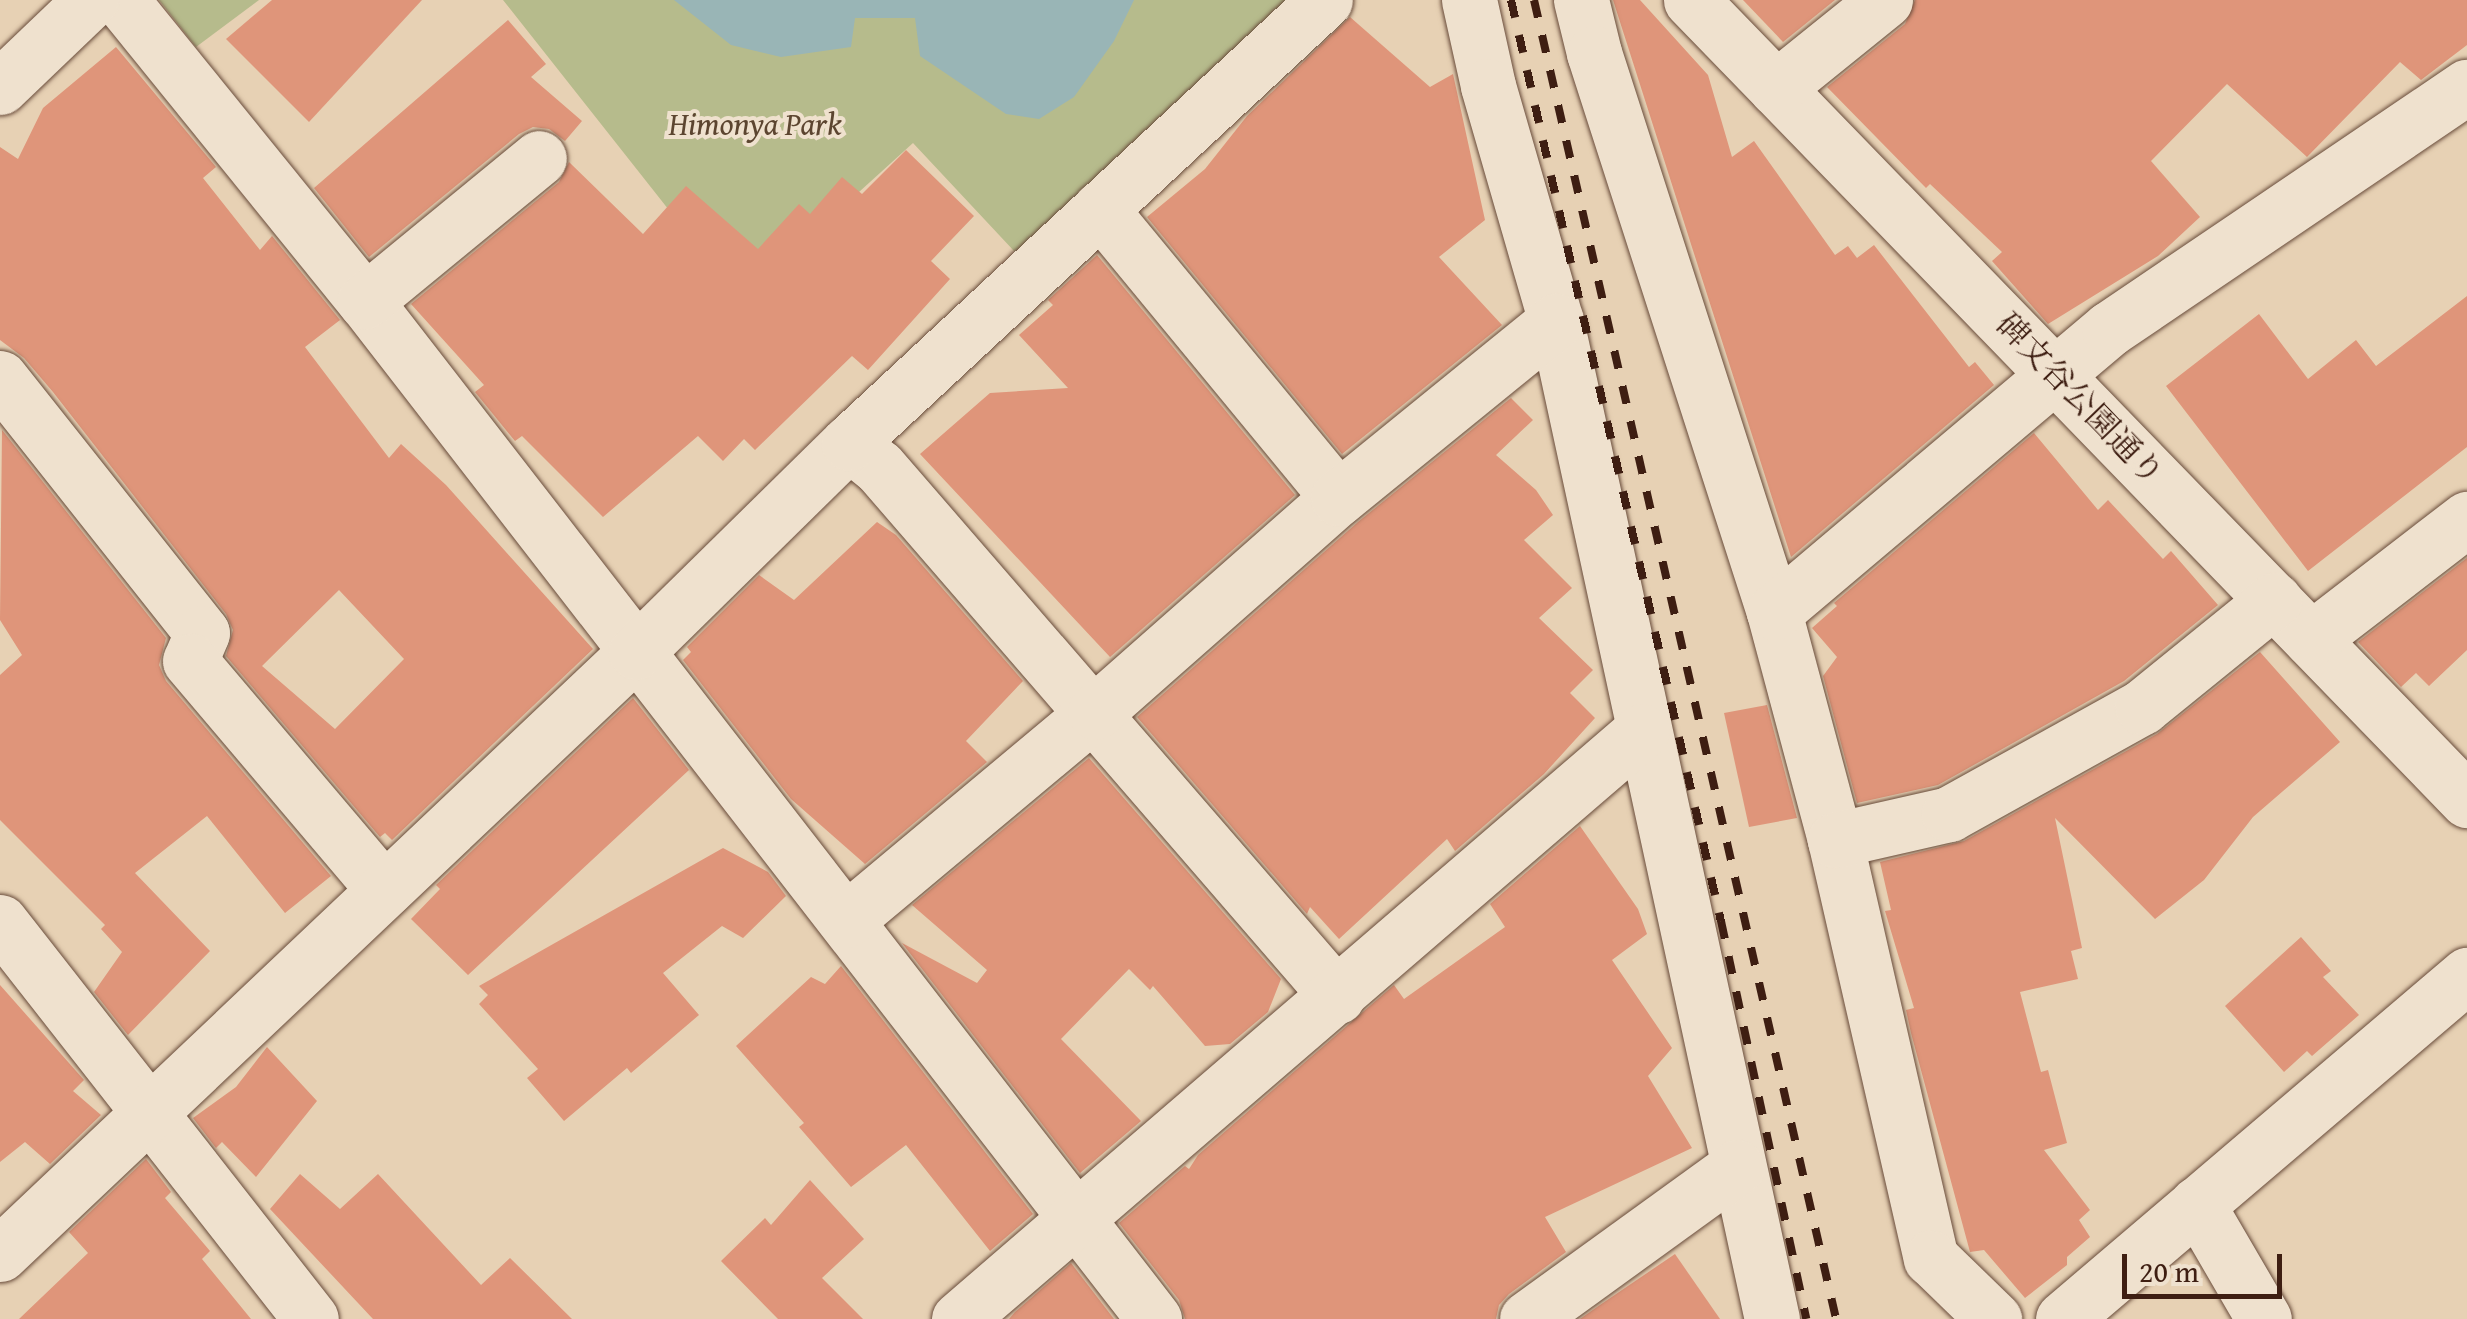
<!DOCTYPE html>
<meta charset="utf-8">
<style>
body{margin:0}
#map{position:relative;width:2467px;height:1319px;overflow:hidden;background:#e7d1b4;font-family:"Gentium Book Plus","Noto Serif JP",serif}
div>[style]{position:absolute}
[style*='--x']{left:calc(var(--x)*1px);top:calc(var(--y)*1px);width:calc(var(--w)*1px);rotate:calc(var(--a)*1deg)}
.green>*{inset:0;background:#b6bb8c}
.water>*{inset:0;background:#99b5b6}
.building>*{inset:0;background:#df957a}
.roads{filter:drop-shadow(0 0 2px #684b3a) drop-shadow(0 0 2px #684b3a)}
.minor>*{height:55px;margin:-27.5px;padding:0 27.5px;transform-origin:27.5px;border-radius:27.5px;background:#efe1ce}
.rail>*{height:8px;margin-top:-4px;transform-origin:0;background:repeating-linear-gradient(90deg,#3e1e12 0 18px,transparent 0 36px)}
span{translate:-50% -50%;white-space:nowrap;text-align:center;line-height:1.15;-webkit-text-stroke:8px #efe1ce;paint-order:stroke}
.park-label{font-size:32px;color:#5c4530;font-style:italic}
.street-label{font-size:32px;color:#3e1e12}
.scale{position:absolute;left:2122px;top:1254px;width:160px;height:45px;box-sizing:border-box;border:5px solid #3e1e12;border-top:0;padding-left:12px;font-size:30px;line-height:35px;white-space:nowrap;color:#3e1e12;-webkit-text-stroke:8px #efe1ce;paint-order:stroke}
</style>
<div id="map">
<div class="green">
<i style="clip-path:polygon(159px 0,259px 0,196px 47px)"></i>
<i style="clip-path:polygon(503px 0,1294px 0,1028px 266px,913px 143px,740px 300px)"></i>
</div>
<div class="water">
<i style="clip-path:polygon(674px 0,1134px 0,1114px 41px,1074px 97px,1039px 119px,1006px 114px,920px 56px,915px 18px,855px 18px,851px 47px,781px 57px,731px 45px)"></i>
</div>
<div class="building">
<i style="clip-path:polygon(272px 0,422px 0,309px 122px,226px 39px)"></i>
<i style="clip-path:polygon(1613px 0,1640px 0,1708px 75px,1732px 157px,1754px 141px,1835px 255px,1848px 246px,1857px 258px,1874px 245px,1969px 367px,1975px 362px,1994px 385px,1791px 557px)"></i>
<i style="clip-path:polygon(1743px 0,1835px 0,1783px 42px)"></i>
<i style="clip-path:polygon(1915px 0,2467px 0,2467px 45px,2421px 80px,2400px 62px,2307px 157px,2227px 84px,2151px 161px,2200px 217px,2158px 256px,2048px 324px,1992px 261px,2002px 252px,1930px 184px,1926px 188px,1827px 87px,1905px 24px)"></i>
<i style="clip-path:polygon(1350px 17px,1430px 87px,1453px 74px,1485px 220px,1439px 257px,1502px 325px,1342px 454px,1147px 217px,1205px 169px,1247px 116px)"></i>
<i style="clip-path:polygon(508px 20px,546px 64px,531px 77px,582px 121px,565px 141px,549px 129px,533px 127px,519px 134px,369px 257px,314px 188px)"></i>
<i style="clip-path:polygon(evenodd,116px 47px,216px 167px,203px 178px,260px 250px,272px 236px,340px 320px,305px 347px,389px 458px,401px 444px,446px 485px,593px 649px,392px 840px,385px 833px,380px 837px,226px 656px,233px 630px,226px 614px,53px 392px,24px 358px,0 340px,0 147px,18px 159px,43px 108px,116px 47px,339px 590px,404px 659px,335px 729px,262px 666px,339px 590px)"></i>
<i style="clip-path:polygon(906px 150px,974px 216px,931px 261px,950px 279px,868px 370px,852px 356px,755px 450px,744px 439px,723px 461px,698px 436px,603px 517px,522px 436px,515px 441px,475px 392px,484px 385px,411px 304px,559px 182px,569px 162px,643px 234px,686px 186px,758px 249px,799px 204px,810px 214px,842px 177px,862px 194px)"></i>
<i style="clip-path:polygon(1097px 255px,1295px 495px,1110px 657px,920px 454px,990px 393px,1068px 388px,1019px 335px,1053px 305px,1048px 300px)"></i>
<i style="clip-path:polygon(2467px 296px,2467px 447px,2308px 571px,2166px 386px,2259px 314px,2308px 379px,2356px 340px,2376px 366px)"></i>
<i style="clip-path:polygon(1511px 398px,1533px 420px,1496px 455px,1536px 490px,1553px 515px,1524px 540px,1572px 588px,1539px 618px,1593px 670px,1570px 693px,1595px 718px,1544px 774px,1455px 851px,1447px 839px,1339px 939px,1310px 907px,1307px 914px,1137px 717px,1358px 522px)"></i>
<i style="clip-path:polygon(2px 430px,166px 638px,159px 665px,166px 681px,331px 876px,285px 913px,207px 816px,135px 873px,210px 951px,128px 1035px,94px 992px,122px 952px,101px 929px,105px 925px,0 820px,0 675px,22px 655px,0 620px)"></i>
<i style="clip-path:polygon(2034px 433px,2098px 510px,2108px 500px,2163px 559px,2171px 551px,2218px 605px,2124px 681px,1938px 785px,1857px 803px,1823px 676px,1837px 657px,1812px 628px,1837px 606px,1834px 603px)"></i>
<i style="clip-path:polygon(877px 522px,896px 535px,1023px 681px,966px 741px,987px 762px,865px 864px,791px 799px,683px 660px,691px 652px,687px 647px,759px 575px,794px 600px)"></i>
<i style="clip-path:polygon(2467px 558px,2467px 650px,2429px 686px,2416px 673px,2401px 687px,2358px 642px)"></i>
<i style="clip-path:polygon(2260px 652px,2340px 742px,2253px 817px,2204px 880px,2155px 919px,2055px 818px,2082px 948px,2071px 951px,2078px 979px,2020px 992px,2041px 1072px,2048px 1070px,2067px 1143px,2044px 1150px,2090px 1210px,2079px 1220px,2090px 1237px,2067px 1257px,2067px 1265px,2025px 1298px,1984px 1250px,1970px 1252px,1911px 1033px,1906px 1010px,1914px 1008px,1885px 911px,1891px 910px,1880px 862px,1964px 841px,2157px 734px)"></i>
<i style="clip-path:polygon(633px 698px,689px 770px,468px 975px,411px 919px,440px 889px,436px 885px)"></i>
<i style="clip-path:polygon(1767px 705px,1797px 818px,1749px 827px,1724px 713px)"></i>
<i style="clip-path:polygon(1089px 758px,1281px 979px,1268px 1012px,1230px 1044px,1205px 1046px,1153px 986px,1150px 990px,1129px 969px,1061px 1039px,1141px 1121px,1080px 1173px,902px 943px,977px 983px,987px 970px,912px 905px)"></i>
<i style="clip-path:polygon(1580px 826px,1638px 909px,1647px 934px,1612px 960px,1672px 1048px,1648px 1076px,1692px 1148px,1545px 1217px,1566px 1252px,1509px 1294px,1499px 1305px,1496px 1319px,1185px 1319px,1179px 1300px,1119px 1223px,1185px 1166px,1189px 1169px,1198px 1155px,1394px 985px,1404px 999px,1505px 927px,1490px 904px)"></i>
<i style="clip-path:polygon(723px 848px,768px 872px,786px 896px,743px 938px,722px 926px,663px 973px,699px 1015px,631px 1073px,627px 1068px,564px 1121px,527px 1078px,538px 1069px,479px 1004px,488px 995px,479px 986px)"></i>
<i style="clip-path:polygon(2301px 937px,2331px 971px,2323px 977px,2359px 1015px,2312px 1056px,2307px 1051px,2284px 1072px,2225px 1006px)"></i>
<i style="clip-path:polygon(841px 966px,1033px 1214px,990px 1251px,906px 1145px,851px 1187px,799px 1127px,804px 1123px,736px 1046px,811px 977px,825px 984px)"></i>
<i style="clip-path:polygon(0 985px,84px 1080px,73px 1091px,101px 1115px,50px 1164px,25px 1142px,0 1162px)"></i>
<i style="clip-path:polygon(267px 1047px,317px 1101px,256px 1177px,222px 1142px,216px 1148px,193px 1118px,236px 1087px)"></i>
<i style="clip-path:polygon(146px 1159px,171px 1192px,165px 1198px,210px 1251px,202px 1259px,251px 1319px,19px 1319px,88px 1253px,69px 1232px)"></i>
<i style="clip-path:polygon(300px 1174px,340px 1209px,378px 1174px,481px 1285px,510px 1258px,572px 1319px,373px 1319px,270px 1209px)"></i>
<i style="clip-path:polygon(810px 1180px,864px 1239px,822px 1278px,863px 1319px,778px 1319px,721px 1261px,765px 1218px,771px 1225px)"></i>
<i style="clip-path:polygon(1675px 1254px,1720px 1319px,1580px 1319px,1597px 1307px)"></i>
<i style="clip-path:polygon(1071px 1263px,1114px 1319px,1009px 1319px,1015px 1312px)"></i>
</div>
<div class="roads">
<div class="minor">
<i style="--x:121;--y:0;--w:387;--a:51"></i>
<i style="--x:365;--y:301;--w:1288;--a:52.22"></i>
<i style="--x:1469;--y:0;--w:88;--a:77.5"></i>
<i style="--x:1488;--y:86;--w:245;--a:73.9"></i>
<i style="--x:1556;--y:321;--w:1021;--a:77.79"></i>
<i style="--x:1581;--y:0;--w:55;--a:76.2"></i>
<i style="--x:1594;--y:53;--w:587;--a:72.15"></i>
<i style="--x:1774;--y:612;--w:236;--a:75"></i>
<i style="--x:1835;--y:840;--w:429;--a:77.1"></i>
<i style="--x:1931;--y:1258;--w:88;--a:44.1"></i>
<i style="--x:1691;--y:0;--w:1115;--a:45.87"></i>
<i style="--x:0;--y:87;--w:126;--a:-43.7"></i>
<i style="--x:1776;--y:88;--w:140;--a:-38.9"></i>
<i style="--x:1100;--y:209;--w:374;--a:50.5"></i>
<i style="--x:365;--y:301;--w:225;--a:-39.4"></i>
<i style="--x:0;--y:378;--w:325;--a:51.6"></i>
<i style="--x:202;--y:633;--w:30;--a:113"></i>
<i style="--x:190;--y:661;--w:300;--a:49.7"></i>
<i style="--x:849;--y:443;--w:38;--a:39"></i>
<i style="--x:879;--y:467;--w:700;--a:49.11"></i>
<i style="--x:1774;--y:612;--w:439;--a:-40.2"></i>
<i style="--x:2109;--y:329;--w:432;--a:-34.1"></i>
<i style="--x:2311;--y:639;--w:197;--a:-37.6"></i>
<i style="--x:1835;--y:840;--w:117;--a:-12.8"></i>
<i style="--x:1949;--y:814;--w:221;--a:-29"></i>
<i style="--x:2142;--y:707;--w:170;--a:-39"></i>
<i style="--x:846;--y:920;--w:324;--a:-39.9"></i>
<i style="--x:1095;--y:712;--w:324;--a:-41.4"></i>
<i style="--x:1338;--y:498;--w:281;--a:-39.1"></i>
<i style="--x:0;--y:922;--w:504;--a:51.93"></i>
<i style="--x:2197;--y:1204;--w:133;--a:59.8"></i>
<i style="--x:0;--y:1254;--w:876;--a:-43.43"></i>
<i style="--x:636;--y:652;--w:298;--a:-44.5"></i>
<i style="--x:849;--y:443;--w:650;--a:-42.94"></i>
<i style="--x:959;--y:1319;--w:901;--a:-40.73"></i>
<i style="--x:1527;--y:1319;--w:259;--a:-35.9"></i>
<i style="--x:2063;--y:1319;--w:531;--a:-40.41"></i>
</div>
</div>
<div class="rail">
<i style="--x:1511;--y:0;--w:945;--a:77.16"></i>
<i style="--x:1721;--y:921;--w:407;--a:77.9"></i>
<i style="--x:1534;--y:0;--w:1353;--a:77.1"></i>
</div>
<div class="park-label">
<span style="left:755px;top:124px">Himonya Park</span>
</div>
<div class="street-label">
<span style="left:2080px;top:399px;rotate:46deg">碑文谷公園通り</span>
</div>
<div class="scale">20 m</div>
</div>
